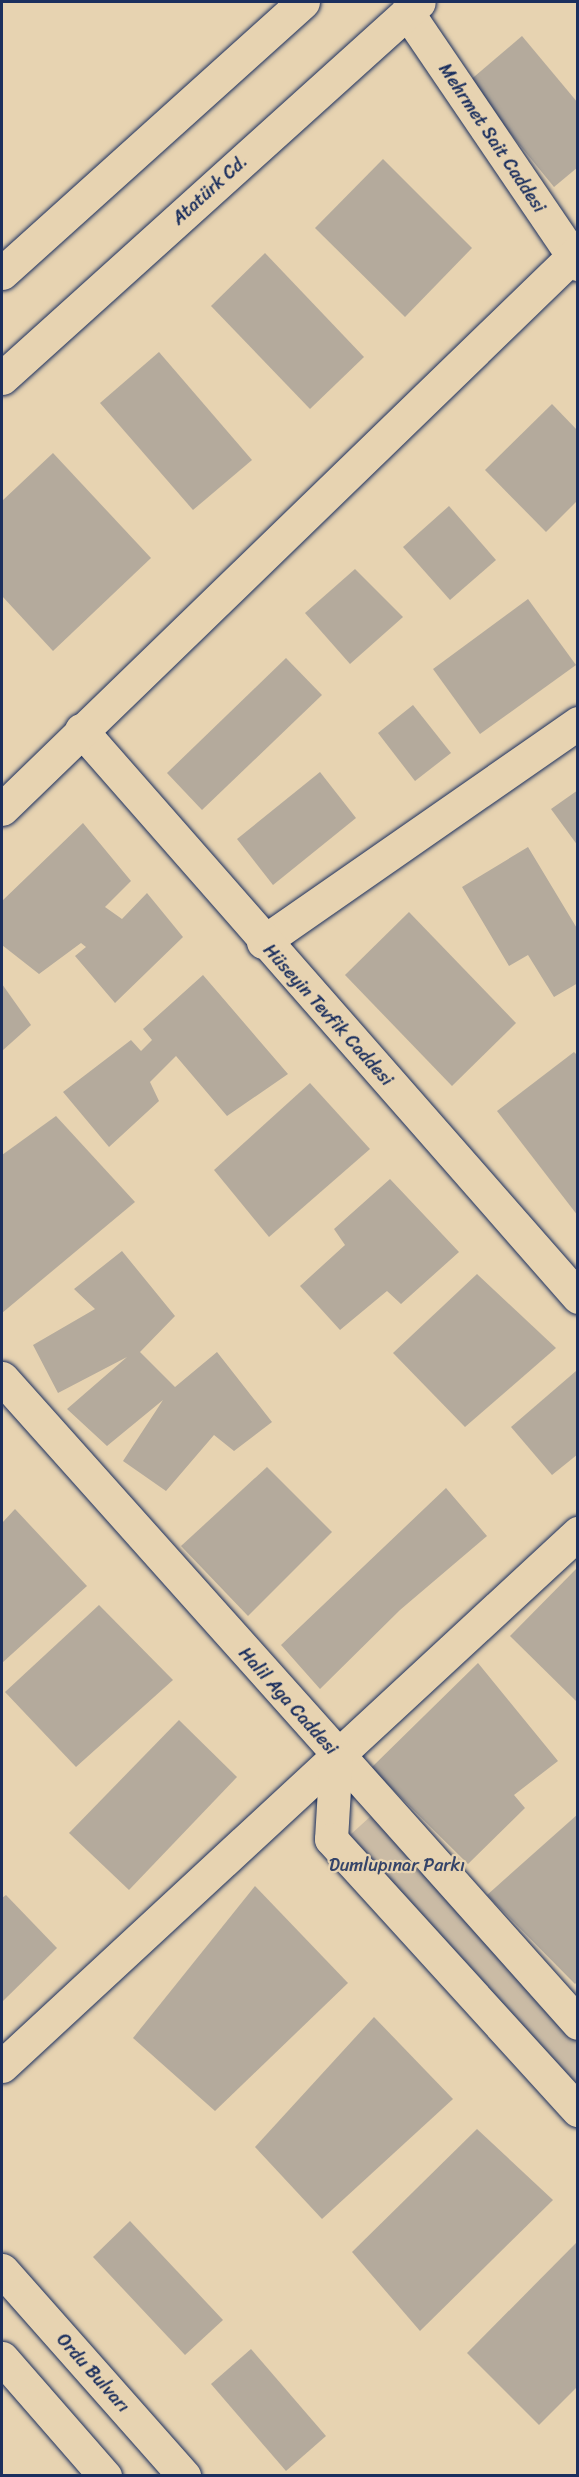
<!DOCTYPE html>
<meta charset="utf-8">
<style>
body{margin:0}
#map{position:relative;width:579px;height:2477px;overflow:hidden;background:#e7d3b1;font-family:Sriracha,sans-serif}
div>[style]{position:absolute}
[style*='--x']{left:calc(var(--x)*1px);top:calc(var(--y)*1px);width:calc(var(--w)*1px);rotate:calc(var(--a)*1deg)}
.green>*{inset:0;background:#cabba5}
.building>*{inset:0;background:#b4aa9c}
.roads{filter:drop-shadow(0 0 2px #1b2f5e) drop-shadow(0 0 2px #1b2f5e)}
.minor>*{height:33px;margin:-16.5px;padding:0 16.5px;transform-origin:16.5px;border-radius:16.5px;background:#e7d3b1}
.tertiary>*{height:33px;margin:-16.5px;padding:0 16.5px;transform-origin:16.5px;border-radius:16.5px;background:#e7d3b1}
.primary>*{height:33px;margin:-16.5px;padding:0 16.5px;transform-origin:16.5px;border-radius:16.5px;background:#e7d3b1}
span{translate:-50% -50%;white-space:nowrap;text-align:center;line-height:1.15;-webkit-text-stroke:4.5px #e7d3b1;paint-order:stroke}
.street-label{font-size:18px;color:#1b2f5e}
.park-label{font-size:18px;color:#354469}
.frame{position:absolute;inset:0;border:3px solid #1b2f5e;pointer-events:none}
</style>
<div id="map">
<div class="green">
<i style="clip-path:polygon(383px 1805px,577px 2023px,577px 2110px,338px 1846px)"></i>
</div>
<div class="building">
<i style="clip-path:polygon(522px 36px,578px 103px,578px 167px,554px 187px,468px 82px)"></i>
<i style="clip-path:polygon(383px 159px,472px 248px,405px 317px,315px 228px)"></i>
<i style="clip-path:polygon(265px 253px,364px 357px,310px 409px,211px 306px)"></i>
<i style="clip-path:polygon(159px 352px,252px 460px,193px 510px,100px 403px)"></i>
<i style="clip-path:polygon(552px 404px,578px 431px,578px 500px,546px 532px,485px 470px)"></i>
<i style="clip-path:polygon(53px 453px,151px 558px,53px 651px,2px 596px,2px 501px)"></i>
<i style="clip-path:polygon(449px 506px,496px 560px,450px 600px,403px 547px)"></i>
<i style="clip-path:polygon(355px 569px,403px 617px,350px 664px,305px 613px)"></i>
<i style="clip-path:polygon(528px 599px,576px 665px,480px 734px,433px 669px)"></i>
<i style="clip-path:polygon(286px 658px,322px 695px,202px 810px,167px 773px)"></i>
<i style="clip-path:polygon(413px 705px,451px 753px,415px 781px,378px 733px)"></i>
<i style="clip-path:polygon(320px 772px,356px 818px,273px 885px,237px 839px)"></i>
<i style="clip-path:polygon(578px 790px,578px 846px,551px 809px)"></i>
<i style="clip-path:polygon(83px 823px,131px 881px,105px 907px,122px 919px,147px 893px,183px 937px,115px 1003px,75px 956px,86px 947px,81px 943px,39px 974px,2px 945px,2px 901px)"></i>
<i style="clip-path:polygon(528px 847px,578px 930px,578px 983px,554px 997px,528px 955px,509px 966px,462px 887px)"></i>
<i style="clip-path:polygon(409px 912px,516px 1023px,452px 1086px,345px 975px)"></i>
<i style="clip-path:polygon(203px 975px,288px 1074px,227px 1116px,176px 1056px,150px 1082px,159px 1101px,109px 1147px,63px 1092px,131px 1040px,141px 1051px,152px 1040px,143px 1029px)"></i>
<i style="clip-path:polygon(2px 984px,31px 1025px,2px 1051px)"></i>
<i style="clip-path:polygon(574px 1052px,578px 1056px,578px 1216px,497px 1111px)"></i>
<i style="clip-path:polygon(310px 1083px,370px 1149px,269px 1237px,214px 1170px)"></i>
<i style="clip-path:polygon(56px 1116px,135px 1202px,2px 1313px,2px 1155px)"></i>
<i style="clip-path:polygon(390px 1179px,459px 1252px,401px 1304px,387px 1291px,340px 1330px,300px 1286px,345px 1245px,334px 1229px)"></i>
<i style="clip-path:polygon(122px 1251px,175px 1316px,140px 1352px,175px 1387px,217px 1352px,272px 1422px,234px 1451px,214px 1435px,166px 1491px,123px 1461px,163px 1400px,107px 1446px,67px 1409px,127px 1357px,58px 1393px,33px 1345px,95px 1309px,74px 1289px)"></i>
<i style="clip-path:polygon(477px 1274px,556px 1348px,465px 1427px,393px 1353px)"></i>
<i style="clip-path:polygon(576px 1371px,578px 1454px,552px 1475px,511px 1427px)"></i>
<i style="clip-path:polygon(267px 1467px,332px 1532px,248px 1616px,181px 1546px)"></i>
<i style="clip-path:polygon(446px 1488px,487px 1536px,400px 1610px,320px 1689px,281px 1645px)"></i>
<i style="clip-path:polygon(15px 1509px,87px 1586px,2px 1663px,2px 1523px)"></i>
<i style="clip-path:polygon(578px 1567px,578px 1703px,510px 1636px)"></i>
<i style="clip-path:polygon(99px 1605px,173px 1680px,76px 1767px,5px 1692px)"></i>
<i style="clip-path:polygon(478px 1663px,558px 1761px,514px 1795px,525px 1808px,468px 1864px,371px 1768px)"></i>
<i style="clip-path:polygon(179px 1720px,237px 1777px,129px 1890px,69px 1833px)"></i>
<i style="clip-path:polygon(578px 1814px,578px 1981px,575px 1984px,487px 1895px)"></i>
<i style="clip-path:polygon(255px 1886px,348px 1983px,215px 2111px,133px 2038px)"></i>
<i style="clip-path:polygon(6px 1895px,57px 1948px,2px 2002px,2px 1898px)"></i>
<i style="clip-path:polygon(374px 2017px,453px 2099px,322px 2219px,255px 2147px)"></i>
<i style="clip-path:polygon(477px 2129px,553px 2200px,420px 2331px,352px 2252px)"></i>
<i style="clip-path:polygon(130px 2221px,223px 2320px,185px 2355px,93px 2257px)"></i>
<i style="clip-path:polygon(578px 2241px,578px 2386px,539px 2425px,467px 2353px)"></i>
<i style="clip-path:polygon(251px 2349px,326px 2436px,286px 2471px,211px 2384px)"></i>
</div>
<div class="roads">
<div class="minor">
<i style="--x:407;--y:12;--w:305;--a:55.8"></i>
<i style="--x:263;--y:942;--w:384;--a:-34.8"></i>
<i style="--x:2;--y:2066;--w:785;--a:-42.78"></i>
</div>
<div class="tertiary">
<i style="--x:81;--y:730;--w:754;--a:48.76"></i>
<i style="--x:2;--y:809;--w:802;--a:-44.09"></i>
<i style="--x:2;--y:1378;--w:865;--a:48.23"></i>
<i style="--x:336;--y:1755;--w:84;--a:93.4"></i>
<i style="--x:331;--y:1839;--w:367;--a:47.7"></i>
</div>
<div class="primary">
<i style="--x:2;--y:273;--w:405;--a:-42"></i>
<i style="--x:2;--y:378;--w:561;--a:-42.04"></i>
<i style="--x:2;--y:2270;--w:275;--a:48.5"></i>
<i style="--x:2;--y:2358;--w:157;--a:48.9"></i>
</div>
</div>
<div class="street-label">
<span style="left:492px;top:138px;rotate:56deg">Mehrmet Sait Caddesi</span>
<span style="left:210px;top:190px;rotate:-42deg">Atatürk Cd.</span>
<span style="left:328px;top:1015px;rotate:48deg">Hüseyin Tevfik Caddesi</span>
<span style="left:288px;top:1701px;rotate:48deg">Halil Aga Caddesi</span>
<span style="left:93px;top:2373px;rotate:48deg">Ordu Bulvarı</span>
</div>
<div class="park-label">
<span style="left:397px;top:1865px">Dumlupınar Parkı</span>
</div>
<div class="frame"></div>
</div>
